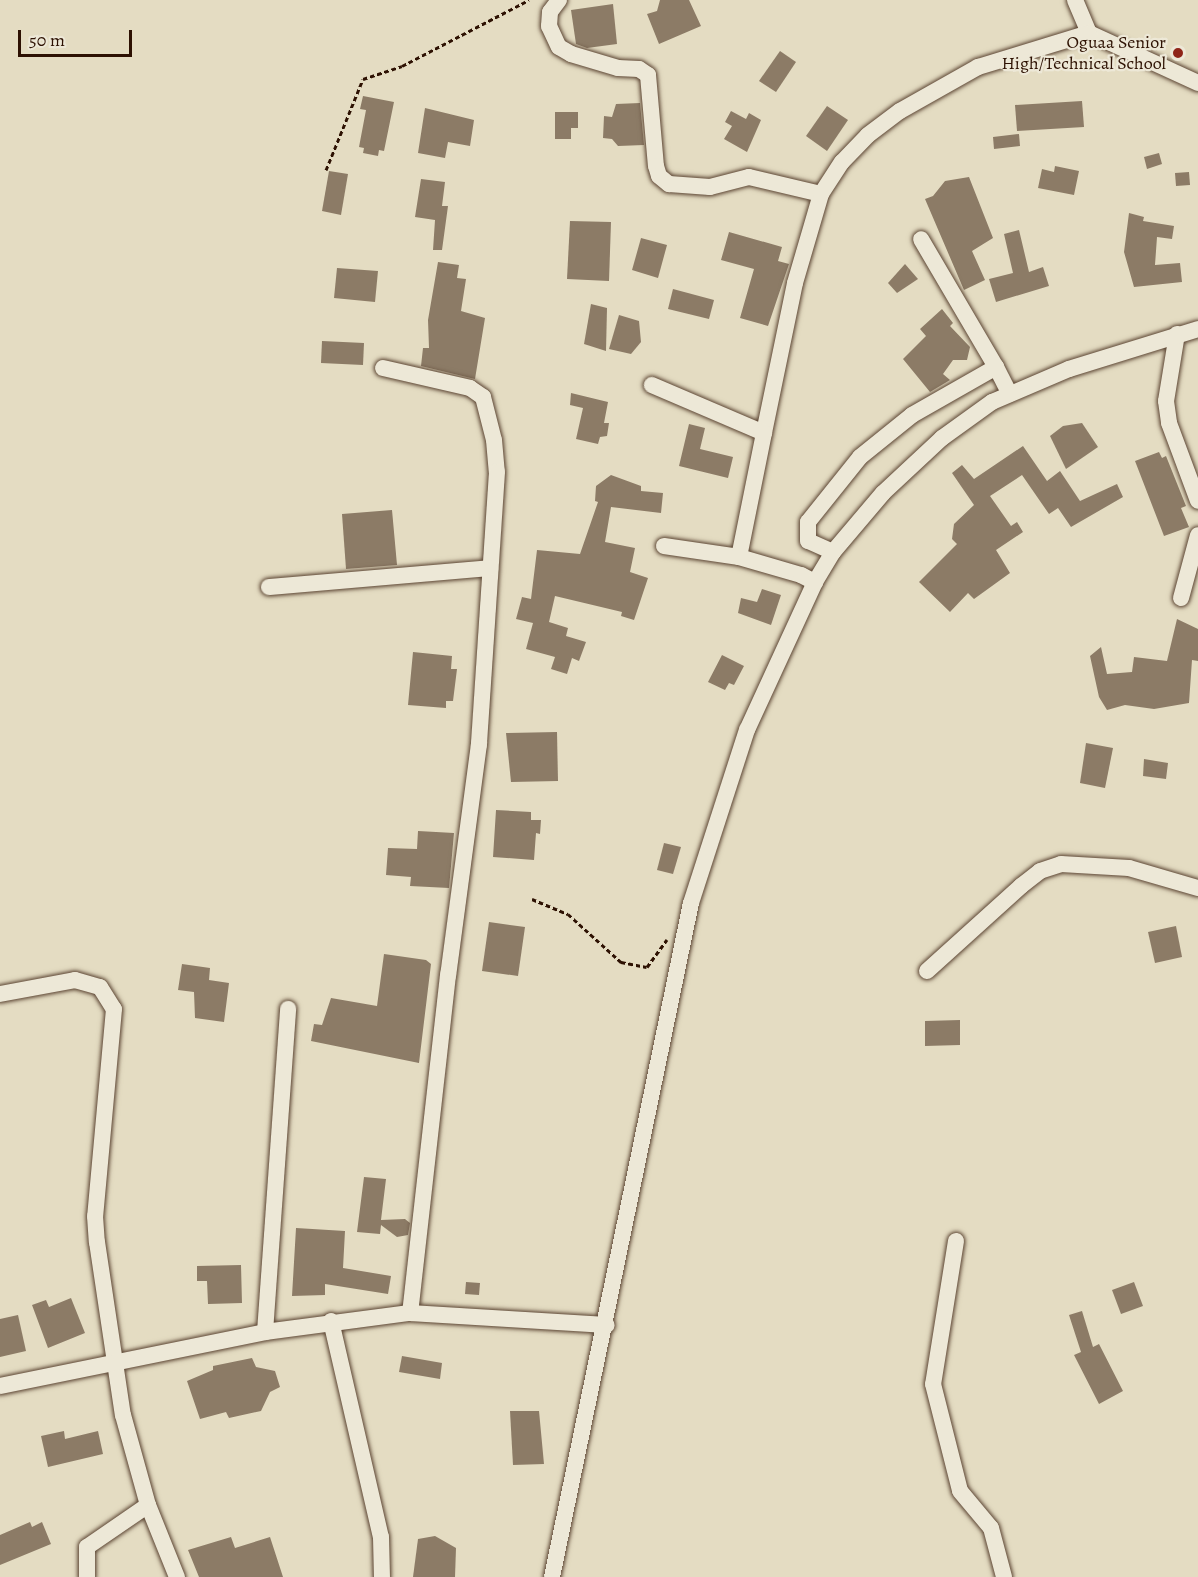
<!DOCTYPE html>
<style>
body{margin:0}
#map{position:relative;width:1198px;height:1577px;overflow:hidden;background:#e4dcc2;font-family:Alegreya,serif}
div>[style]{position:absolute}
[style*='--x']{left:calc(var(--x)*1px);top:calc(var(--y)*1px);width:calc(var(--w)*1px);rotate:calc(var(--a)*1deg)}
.building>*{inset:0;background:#8c7b66}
.path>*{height:3px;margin-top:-1.5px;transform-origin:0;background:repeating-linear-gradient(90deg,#2d1102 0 4.5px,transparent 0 7.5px)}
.roads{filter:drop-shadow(0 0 2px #5b4432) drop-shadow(0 0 2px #5b4432)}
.minor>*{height:16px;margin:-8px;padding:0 8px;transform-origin:8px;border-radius:8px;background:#ede8d7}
.dots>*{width:16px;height:16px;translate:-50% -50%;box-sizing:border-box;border:3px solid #ede8d7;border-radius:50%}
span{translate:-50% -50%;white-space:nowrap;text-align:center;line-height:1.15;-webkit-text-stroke:4.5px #ede8d7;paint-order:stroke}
.poi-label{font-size:18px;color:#2d1102}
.right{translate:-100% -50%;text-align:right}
.scale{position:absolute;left:18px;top:30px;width:114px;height:27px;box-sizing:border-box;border:3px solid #2d1102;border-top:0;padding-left:8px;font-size:18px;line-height:21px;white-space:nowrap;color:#2d1102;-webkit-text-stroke:4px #ede8d7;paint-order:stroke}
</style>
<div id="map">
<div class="building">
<i style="clip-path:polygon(660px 0,689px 0,701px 26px,659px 44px,647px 14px,657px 11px)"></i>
<i style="clip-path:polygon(613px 4px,617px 44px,587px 48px,576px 44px,571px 10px)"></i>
<i style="clip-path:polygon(780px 51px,796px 62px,776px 92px,759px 81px)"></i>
<i style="clip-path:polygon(363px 96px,394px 102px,384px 151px,379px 150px,378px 156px,363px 153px,364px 148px,359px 147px,366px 110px,360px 109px)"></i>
<i style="clip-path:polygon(1082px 101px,1084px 127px,1017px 131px,1015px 105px)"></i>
<i style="clip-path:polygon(640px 103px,644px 145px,618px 146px,612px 139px,603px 138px,604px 116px,612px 117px,616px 104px)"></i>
<i style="clip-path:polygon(827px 106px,848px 120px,827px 151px,806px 136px)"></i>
<i style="clip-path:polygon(425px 108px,474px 120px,470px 146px,448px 142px,445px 158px,418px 153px)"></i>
<i style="clip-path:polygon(731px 111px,746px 119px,749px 113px,761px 120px,747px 152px,724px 139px,732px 126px,725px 122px)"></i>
<i style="clip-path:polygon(555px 112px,578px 112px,578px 128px,571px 128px,571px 139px,555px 139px)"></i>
<i style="clip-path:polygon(1019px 134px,1020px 146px,994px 149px,993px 137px)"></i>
<i style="clip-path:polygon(1159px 153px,1162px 164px,1147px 169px,1144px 157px)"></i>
<i style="clip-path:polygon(1055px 166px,1079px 171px,1074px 195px,1038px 188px,1042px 169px,1054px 172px)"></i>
<i style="clip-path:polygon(329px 171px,348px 174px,341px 215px,322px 211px)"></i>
<i style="clip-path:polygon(1189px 172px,1190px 185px,1176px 186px,1175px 173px)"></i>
<i style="clip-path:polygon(969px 177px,993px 238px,972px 251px,985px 280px,964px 290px,925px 199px,933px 196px,945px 181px)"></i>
<i style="clip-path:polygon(421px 179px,445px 182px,442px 206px,448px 206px,442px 250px,433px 250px,435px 220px,415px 217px)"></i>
<i style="clip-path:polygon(1129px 213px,1144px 217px,1143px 221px,1174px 226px,1172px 239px,1157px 237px,1155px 265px,1180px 263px,1182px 282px,1134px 287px,1124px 252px)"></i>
<i style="clip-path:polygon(570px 221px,611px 222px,609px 281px,567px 279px)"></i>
<i style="clip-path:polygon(1019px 230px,1029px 272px,1043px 267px,1049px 286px,996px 302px,989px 279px,1013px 273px,1004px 234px)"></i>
<i style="clip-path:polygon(729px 232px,782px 247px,778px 261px,789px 264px,768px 326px,740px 318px,754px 269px,721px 260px)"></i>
<i style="clip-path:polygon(641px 238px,667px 245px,658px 278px,632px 270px)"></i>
<i style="clip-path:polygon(438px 262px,459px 265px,457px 278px,466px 279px,461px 311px,485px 318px,475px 379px,421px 366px,423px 348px,429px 348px,428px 320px)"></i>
<i style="clip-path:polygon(905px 264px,918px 279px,897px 293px,888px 283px)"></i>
<i style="clip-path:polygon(337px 268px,378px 271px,375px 302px,334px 298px)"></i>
<i style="clip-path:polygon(673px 289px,714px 300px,709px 319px,668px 309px)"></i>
<i style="clip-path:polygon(591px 304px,607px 308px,606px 351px,584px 344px)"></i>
<i style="clip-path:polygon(942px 309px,953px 323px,950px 326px,970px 347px,967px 360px,953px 360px,943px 374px,950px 380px,930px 392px,903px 359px,926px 336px,920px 329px)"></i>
<i style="clip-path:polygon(619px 315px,639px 321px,641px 342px,631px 354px,609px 349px)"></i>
<i style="clip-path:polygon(322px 341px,364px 343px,363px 365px,321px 363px)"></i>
<i style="clip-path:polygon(571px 393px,608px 402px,604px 423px,609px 423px,607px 436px,600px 437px,598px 444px,576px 439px,583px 408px,570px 405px)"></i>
<i style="clip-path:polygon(1082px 423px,1098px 447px,1066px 469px,1050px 436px,1063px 426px)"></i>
<i style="clip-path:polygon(689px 424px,705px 428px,700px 449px,733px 457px,728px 478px,679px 466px)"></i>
<i style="clip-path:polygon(1023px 446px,1047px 481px,1060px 471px,1080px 501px,1117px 484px,1123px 497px,1071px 527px,1058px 508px,1049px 514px,1022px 475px,990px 496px,1011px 526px,1017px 522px,1023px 532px,996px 550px,1010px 573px,974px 599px,968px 593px,950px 612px,919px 582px,957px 544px,952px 539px,954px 524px,974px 505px,952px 473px,962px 465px,974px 479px)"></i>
<i style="clip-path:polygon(1159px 452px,1162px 458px,1166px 456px,1186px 506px,1181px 508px,1189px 527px,1164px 536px,1135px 461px)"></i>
<i style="clip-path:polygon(611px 475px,641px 486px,641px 491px,663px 493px,661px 513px,611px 507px,605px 542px,635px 548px,630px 572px,648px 578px,634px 620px,621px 616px,622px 612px,555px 596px,549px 622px,568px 628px,566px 636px,586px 642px,579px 661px,572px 658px,567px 674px,551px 669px,555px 657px,526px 649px,533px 623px,516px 619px,522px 597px,531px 599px,537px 550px,580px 554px,598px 502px,595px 501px,596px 486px)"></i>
<i style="clip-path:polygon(392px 510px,397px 565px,346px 569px,342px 514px)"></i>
<i style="clip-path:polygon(762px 589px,781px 595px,771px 625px,738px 613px,741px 598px,757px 602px)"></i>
<i style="clip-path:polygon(1177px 619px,1198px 629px,1198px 661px,1192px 660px,1189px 703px,1154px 709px,1125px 705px,1107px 710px,1099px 697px,1090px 656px,1101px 647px,1107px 674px,1132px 672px,1134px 657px,1167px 661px)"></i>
<i style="clip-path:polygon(413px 652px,452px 656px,451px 669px,457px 669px,453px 701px,446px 701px,446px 708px,408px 705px)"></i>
<i style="clip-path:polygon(722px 655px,744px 666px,734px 685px,729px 683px,725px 690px,708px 682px)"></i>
<i style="clip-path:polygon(557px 732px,558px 781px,511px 782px,506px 733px)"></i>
<i style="clip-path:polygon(1086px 743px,1113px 748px,1105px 788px,1080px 783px)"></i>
<i style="clip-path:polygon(1144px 759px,1168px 763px,1166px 779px,1143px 776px)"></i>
<i style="clip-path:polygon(496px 810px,531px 812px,531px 820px,541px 820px,540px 834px,536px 833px,534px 860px,493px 857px)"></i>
<i style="clip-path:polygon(418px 831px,454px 833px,449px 888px,410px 886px,411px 877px,386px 875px,388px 848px,417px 849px)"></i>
<i style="clip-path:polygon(664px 843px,681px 847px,673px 874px,657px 870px)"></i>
<i style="clip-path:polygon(489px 922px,525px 927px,518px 976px,482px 971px)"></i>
<i style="clip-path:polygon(1176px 926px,1182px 957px,1155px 963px,1148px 932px)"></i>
<i style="clip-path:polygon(384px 954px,426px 960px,431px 964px,419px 1063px,311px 1041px,314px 1024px,322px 1025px,331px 998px,377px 1006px)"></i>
<i style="clip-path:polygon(182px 964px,210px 968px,209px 980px,229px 983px,224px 1022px,195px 1018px,194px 992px,178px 990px)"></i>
<i style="clip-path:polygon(960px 1020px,960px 1045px,925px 1046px,925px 1021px)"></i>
<i style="clip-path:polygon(364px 1177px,386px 1179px,381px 1220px,405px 1219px,410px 1223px,408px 1235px,397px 1237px,381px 1225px,380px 1234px,357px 1232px)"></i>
<i style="clip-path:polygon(296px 1228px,345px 1231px,343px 1268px,391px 1276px,388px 1294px,325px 1284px,325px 1295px,292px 1296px)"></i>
<i style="clip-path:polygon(241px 1265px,242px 1303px,208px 1304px,207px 1281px,197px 1281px,197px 1266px)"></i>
<i style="clip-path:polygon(466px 1282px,480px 1283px,479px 1295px,465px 1294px)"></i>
<i style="clip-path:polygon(1134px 1282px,1143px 1306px,1121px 1314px,1112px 1290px)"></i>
<i style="clip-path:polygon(71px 1298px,85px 1333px,48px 1348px,32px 1305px,46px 1300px,49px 1307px)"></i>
<i style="clip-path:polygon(1082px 1311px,1093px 1347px,1099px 1344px,1123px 1391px,1099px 1404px,1074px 1355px,1081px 1352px,1069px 1315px)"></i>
<i style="clip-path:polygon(18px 1315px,26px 1351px,0 1357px,0 1319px)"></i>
<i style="clip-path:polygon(402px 1356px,442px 1363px,440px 1379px,399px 1372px)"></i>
<i style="clip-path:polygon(252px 1358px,256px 1367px,275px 1371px,280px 1387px,270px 1392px,261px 1411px,229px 1418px,226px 1412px,200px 1419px,187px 1381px,213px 1370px,213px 1366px)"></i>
<i style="clip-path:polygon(510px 1411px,539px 1411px,544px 1464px,513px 1465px)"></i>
<i style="clip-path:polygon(64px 1431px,65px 1439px,98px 1431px,103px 1454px,48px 1467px,41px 1436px)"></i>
<i style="clip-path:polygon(30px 1522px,32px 1527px,42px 1522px,51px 1544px,0 1565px,0 1535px)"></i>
<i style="clip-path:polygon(435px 1536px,456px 1548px,455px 1577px,413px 1577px,418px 1539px)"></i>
<i style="clip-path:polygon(231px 1537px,235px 1548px,270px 1537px,283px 1577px,199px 1577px,188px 1550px)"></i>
</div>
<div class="path">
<i style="--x:326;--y:170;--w:98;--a:-67.9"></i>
<i style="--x:363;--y:79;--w:41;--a:-18.4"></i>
<i style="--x:402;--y:66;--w:143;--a:-27.5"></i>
<i style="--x:532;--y:899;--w:39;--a:23"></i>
<i style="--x:568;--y:914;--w:72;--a:42.2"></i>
<i style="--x:621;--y:962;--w:26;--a:11"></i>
<i style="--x:647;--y:967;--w:34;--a:-54"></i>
</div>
<div class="roads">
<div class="minor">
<i style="--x:559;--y:0;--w:15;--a:127"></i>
<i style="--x:550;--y:12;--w:14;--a:94"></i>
<i style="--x:549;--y:26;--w:23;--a:65"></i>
<i style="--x:559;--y:47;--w:14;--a:30"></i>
<i style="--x:571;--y:54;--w:49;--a:16.6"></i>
<i style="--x:618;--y:68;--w:21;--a:3"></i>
<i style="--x:639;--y:69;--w:11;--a:34"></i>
<i style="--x:648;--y:75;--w:91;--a:85"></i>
<i style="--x:656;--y:166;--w:10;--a:73"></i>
<i style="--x:659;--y:176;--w:13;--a:39"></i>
<i style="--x:669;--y:184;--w:41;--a:4.2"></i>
<i style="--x:710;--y:187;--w:40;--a:-14.4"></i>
<i style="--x:749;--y:177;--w:74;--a:13.3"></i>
<i style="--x:821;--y:194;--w:93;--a:106.3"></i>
<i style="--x:795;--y:283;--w:153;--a:101.7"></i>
<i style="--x:764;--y:433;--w:122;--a:-156.8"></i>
<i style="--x:1075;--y:0;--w:36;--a:67"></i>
<i style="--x:1089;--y:33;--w:120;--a:24.6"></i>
<i style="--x:821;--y:194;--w:38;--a:-57"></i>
<i style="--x:842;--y:162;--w:37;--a:-46"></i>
<i style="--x:868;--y:135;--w:40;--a:-37"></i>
<i style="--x:900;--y:111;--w:90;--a:-29.4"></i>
<i style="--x:978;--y:67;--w:116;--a:-17"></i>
<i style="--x:1177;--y:334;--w:68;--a:99.3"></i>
<i style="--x:1166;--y:401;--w:22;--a:82"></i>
<i style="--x:1169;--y:423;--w:83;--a:69.6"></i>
<i style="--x:996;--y:367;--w:30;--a:63"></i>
<i style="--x:383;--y:368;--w:89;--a:12.9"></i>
<i style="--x:470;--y:388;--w:16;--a:35"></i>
<i style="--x:483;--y:397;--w:44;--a:75.7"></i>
<i style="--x:494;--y:440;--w:32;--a:85"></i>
<i style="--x:497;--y:472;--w:273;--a:93.8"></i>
<i style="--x:479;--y:744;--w:233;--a:97.6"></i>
<i style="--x:448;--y:975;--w:340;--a:96.4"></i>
<i style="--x:664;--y:546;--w:76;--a:8.3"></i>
<i style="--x:739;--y:557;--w:65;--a:16.2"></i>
<i style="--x:801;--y:575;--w:16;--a:27"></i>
<i style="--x:833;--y:552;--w:27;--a:-156"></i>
<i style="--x:808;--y:541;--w:19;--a:-90"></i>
<i style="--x:808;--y:522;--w:83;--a:-51.3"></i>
<i style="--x:860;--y:457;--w:67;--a:-38.9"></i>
<i style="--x:912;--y:415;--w:97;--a:-29.7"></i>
<i style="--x:996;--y:367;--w:148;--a:-120.4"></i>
<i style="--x:739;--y:557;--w:126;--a:-78.6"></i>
<i style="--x:269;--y:587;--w:222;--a:-4.9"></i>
<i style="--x:1181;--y:598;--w:65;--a:-74.9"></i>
<i style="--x:927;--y:971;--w:127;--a:-42.1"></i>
<i style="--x:1021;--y:886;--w:24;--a:-38"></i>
<i style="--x:1040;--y:871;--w:22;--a:-18"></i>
<i style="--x:1061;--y:864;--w:68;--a:3.4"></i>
<i style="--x:1129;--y:868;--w:72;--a:16.2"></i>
<i style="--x:0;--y:994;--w:76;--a:-10.6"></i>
<i style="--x:75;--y:980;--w:26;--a:16"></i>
<i style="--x:100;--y:987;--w:26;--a:58"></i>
<i style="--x:114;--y:1009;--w:208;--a:95.2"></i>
<i style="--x:95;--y:1216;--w:26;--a:86"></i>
<i style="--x:97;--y:1242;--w:175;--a:81.5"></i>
<i style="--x:123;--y:1415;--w:93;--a:74.5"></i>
<i style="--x:148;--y:1505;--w:78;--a:68.1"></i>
<i style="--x:956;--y:1241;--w:145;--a:99.1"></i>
<i style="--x:933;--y:1384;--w:110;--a:75.8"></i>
<i style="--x:960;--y:1491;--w:48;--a:50"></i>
<i style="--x:991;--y:1528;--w:51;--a:75.1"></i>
<i style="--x:331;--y:1321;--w:222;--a:77"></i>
<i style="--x:381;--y:1537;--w:40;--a:88.6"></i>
<i style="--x:265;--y:1332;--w:324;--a:-85.9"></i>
<i style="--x:0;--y:1386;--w:270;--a:-11.5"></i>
<i style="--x:265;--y:1332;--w:146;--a:-7.5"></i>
<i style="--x:410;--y:1313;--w:197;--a:3.5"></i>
<i style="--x:87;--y:1577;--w:30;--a:-90"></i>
<i style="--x:87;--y:1547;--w:74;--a:-34.5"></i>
<i style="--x:552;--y:1577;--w:688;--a:-78.35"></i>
<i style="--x:691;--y:903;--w:182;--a:-72.1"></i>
<i style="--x:747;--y:730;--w:163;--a:-65.3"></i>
<i style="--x:815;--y:582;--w:35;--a:-59"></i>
<i style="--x:833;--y:552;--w:77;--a:-49.7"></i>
<i style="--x:883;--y:493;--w:81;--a:-43"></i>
<i style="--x:942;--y:438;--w:62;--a:-35.8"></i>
<i style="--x:992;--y:402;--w:84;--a:-23.2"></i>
<i style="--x:1069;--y:369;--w:135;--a:-17.2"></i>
</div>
</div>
<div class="dots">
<i style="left:1178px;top:53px;background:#8f2418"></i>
</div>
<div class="poi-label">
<span class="right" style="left:1166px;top:53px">Oguaa Senior<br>High/Technical School</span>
</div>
<div class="scale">50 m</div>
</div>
